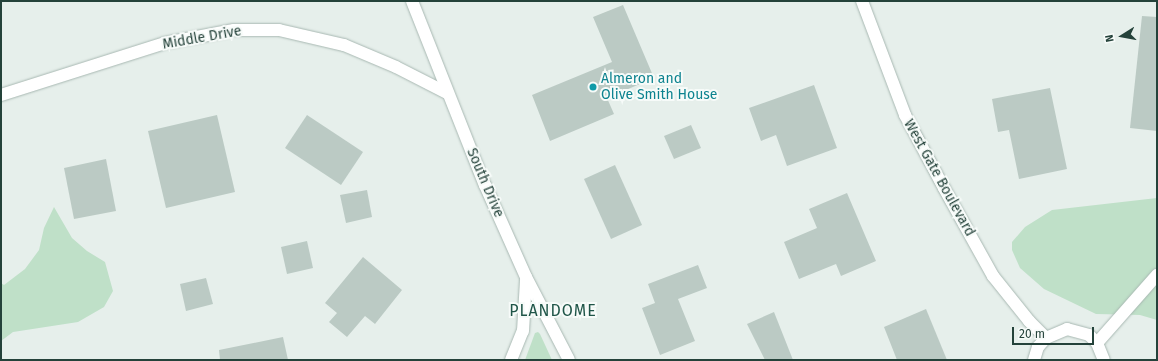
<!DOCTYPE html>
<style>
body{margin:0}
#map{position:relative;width:1158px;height:361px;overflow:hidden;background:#e6efeb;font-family:"Fira Sans",sans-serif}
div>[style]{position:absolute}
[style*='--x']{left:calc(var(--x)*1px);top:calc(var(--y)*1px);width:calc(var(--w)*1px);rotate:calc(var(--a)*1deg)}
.green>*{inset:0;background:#bfe0c8}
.building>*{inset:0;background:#bbcac4}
.roads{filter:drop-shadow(0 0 1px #a8b8b2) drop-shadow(0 0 1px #a8b8b2)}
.street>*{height:12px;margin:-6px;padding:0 6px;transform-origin:6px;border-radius:6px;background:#fff}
.dots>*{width:11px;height:11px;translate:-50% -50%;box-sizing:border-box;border:2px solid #f7fbf9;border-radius:50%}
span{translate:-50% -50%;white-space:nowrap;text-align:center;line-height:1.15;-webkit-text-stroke:4px #f7fbf9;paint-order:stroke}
.street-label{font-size:14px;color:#24423a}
.culture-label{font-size:14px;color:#0d838f}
.left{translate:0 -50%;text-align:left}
.quarter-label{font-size:16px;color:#1f5548;letter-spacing:1px}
.frame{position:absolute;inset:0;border:2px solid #24423a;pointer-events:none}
.north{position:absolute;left:1102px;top:16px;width:40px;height:40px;-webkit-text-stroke:3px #f7fbf9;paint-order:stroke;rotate:259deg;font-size:11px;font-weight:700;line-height:16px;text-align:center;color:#24423a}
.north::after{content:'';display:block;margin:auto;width:14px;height:18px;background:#24423a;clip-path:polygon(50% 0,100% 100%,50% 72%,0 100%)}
.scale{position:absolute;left:1012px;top:327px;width:82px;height:18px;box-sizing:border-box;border:2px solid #24423a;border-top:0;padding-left:5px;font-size:12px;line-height:14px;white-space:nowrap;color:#24423a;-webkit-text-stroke:3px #f7fbf9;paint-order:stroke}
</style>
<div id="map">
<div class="green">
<i style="clip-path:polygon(1157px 198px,1157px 320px,1140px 315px,1096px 314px,1044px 289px,1020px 268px,1012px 250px,1012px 242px,1025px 227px,1052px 210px)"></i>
<i style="clip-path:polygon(54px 207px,72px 238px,87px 251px,105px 262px,113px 291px,104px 307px,78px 322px,13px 332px,1px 341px,1px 283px,4px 285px,25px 269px,39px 250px,44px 228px)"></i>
<i style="clip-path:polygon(538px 332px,540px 334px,552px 360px,525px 360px,535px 333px)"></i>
</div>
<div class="building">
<i style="clip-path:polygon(623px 5px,654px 78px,607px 98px,614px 114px,550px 141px,532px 95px,612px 62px,593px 17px)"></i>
<i style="clip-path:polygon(1142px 16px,1157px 17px,1157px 131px,1130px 128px)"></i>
<i style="clip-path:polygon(814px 85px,837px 148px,787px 166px,776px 135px,761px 141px,749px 108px)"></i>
<i style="clip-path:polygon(1050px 88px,1067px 169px,1019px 179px,1009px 130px,998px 132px,992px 99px)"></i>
<i style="clip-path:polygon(217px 115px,235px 192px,166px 208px,148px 131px)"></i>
<i style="clip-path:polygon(307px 115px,363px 152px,341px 185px,285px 148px)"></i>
<i style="clip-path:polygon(691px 125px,701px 148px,674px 159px,664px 136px)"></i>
<i style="clip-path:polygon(106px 159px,116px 211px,74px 219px,64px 168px)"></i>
<i style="clip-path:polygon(615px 165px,642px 225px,611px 239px,584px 179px)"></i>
<i style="clip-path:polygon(367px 190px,372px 217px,346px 223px,340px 195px)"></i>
<i style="clip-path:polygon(847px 193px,876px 261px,841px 276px,836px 264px,799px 279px,784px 242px,817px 228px,809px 209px)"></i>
<i style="clip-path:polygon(307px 241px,313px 268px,287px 274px,281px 247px)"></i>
<i style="clip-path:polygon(363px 257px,402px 290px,375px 324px,365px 316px,347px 337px,329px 322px,337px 313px,325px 303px)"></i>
<i style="clip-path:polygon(698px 265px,707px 288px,678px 299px,695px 341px,660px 355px,642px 308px,655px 303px,648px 284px)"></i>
<i style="clip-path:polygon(206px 278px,213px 304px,186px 311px,180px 284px)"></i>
<i style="clip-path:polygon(926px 309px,947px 360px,897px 360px,884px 327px)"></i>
<i style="clip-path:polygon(774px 312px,793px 360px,765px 360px,747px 324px)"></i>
<i style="clip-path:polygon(283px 337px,288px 360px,220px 360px,219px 350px)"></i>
</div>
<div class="roads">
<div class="street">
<i style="--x:412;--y:1;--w:198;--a:68.4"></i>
<i style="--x:485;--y:185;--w:101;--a:66"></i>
<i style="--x:526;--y:277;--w:93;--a:62.6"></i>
<i style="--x:862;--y:1;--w:122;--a:69.3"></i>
<i style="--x:905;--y:115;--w:83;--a:61.9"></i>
<i style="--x:944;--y:188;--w:101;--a:60.9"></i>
<i style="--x:993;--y:276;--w:58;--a:51.3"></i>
<i style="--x:1029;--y:321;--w:24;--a:45"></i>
<i style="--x:1;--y:95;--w:172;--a:-17.6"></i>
<i style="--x:165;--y:43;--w:70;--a:-10.7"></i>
<i style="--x:234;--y:30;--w:45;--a:0"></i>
<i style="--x:279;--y:30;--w:67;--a:13"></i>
<i style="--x:344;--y:45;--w:56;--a:22.9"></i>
<i style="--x:396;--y:67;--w:57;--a:27"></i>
<i style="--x:1097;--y:343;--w:91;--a:-48.6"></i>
<i style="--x:511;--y:360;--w:31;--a:-68"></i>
<i style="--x:523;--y:331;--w:51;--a:-86.6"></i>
<i style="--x:1034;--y:360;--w:14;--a:-73"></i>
<i style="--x:1038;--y:347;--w:12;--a:-48"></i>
<i style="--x:1046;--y:338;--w:23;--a:-23"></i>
<i style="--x:1067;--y:329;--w:23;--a:15"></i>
<i style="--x:1089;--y:335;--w:11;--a:45"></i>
<i style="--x:1097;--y:343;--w:18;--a:68"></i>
</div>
</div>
<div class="dots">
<i style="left:593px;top:87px;background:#0f9aa8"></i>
</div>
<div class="street-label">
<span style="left:202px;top:38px;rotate:-10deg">Middle Drive</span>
<span style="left:939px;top:178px;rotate:61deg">West Gate Boulevard</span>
<span style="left:485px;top:183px;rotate:67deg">South Drive</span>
</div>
<div class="culture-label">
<span class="left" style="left:601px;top:87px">Almeron and<br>Olive Smith House</span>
</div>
<div class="quarter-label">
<span style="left:553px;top:311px">PLANDOME</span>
</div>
<div class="frame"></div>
<div class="north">N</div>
<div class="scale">20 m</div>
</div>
